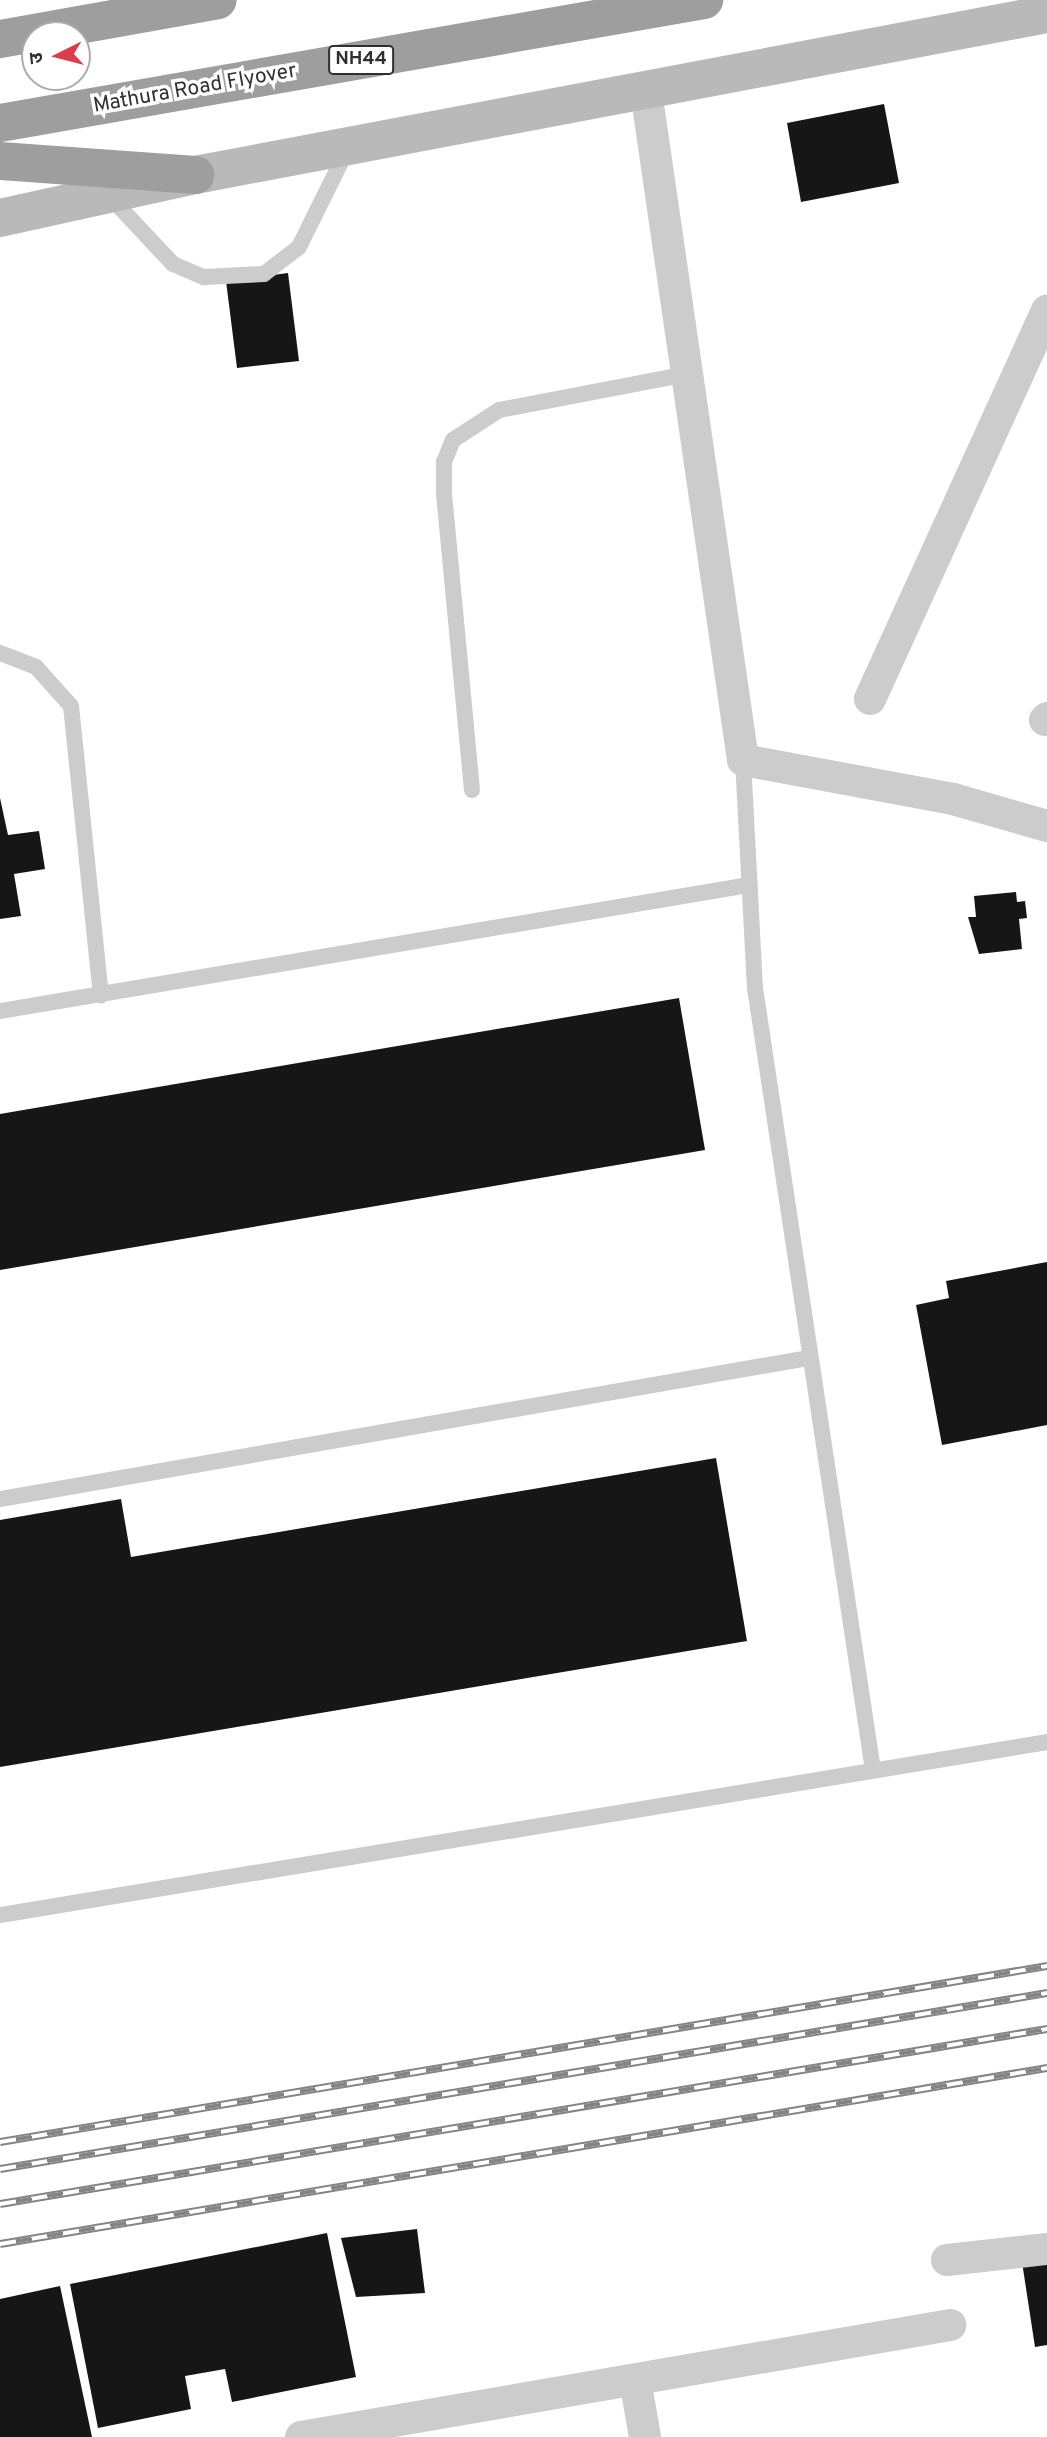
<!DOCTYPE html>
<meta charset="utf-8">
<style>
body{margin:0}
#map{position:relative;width:1047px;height:2437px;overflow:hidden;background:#fff;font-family:Overpass,"Noto Sans Devanagari",sans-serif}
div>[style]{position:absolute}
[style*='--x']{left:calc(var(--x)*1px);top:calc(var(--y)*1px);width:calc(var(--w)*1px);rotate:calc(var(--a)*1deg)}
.building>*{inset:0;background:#161616}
.service>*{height:16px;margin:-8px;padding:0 8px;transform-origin:8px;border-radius:8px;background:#ccc}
.minor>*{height:32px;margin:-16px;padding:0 16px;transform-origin:16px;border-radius:16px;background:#ccc}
.secondary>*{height:38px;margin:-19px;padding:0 19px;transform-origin:19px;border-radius:19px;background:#b9b9b9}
.trunk>*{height:38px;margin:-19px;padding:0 19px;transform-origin:19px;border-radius:19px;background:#9e9e9e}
.rail>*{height:8px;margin-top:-4px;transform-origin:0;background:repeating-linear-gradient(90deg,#fff 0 16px,#848484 0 32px);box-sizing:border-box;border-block:2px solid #848484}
span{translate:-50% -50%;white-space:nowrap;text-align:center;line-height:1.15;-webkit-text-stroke:7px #fff;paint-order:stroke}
.shield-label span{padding:2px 5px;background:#fff;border:2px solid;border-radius:5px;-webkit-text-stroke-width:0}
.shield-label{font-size:19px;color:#2f2f2f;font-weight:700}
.street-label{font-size:21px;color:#2f2f2f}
.north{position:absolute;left:21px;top:21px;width:70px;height:70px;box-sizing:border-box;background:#fff;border:2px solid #acacac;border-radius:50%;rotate:264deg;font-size:19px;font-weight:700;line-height:28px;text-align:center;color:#2f2f2f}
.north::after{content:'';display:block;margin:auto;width:24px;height:32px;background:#d83e4d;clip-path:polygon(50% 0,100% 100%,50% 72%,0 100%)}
</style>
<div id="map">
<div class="building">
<i style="clip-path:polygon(884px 104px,899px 183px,801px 202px,787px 123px)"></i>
<i style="clip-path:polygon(288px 273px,299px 361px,237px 368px,226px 281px)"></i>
<i style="clip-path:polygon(0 798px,8px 835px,39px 831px,45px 869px,14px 874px,21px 916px,0 919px)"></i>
<i style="clip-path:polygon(1016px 892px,1017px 902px,1025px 901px,1027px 918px,1019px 919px,1022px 949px,979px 954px,968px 917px,976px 917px,974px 896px)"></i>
<i style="clip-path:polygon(679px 998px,705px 1150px,0 1270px,0 1114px)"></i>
<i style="clip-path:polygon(1047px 1262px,1047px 1425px,942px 1445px,916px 1305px,949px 1298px,946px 1281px)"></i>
<i style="clip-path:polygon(716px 1458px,747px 1641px,0 1767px,0 1520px,121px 1499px,131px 1557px)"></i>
<i style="clip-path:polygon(417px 2229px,425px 2293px,356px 2297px,341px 2238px)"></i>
<i style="clip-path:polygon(327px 2233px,356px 2377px,232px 2402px,225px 2369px,185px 2376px,191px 2409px,98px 2428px,70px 2284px)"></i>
<i style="clip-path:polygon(1047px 2258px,1047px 2345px,1035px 2347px,1022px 2262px)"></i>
<i style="clip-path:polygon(60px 2286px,92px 2437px,0 2437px,0 2299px)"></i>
</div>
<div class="service">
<i style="--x:111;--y:198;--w:91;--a:46.8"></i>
<i style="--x:173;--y:264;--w:34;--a:23"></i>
<i style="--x:204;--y:277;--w:60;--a:-2.9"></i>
<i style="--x:264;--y:274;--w:44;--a:-37.6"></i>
<i style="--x:299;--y:247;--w:108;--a:-63.7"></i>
<i style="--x:0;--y:653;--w:39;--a:21"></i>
<i style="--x:36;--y:667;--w:52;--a:48.1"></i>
<i style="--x:71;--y:706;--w:291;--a:84.1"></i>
<i style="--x:743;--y:760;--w:228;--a:87"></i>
<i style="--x:755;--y:988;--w:791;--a:81.42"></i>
<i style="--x:472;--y:790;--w:297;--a:-95.4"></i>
<i style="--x:444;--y:494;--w:32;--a:-90"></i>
<i style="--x:444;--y:462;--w:24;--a:-68"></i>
<i style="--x:453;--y:440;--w:55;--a:-33.1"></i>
<i style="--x:499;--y:410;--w:191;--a:-10.8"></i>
<i style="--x:0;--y:1011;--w:760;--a:-9.55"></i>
<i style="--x:0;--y:1499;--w:820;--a:-9.9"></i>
<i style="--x:0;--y:1915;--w:1061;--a:-9.38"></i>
</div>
<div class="minor">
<i style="--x:646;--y:91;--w:676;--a:81.75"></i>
<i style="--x:743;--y:760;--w:214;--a:10.5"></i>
<i style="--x:953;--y:799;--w:98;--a:16"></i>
<i style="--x:870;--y:699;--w:427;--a:-65.5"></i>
<i style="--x:1045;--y:720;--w:3;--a:-45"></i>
<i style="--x:947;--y:2260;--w:101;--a:-6.3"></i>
<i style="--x:635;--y:2380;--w:58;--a:80"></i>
<i style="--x:301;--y:2437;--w:659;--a:-9.79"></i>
</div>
<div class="secondary">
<i style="--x:0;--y:218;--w:200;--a:-12.4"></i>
<i style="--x:195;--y:175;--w:867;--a:-10.7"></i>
</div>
<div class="trunk">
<i style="--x:0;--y:39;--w:221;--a:-10.1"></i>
<i style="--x:0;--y:123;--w:715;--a:-9.91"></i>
<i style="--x:0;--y:161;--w:196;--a:4.1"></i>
</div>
<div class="rail">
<i style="--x:0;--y:2142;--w:1062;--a:-9.54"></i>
<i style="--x:0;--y:2169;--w:1062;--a:-9.54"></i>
<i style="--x:0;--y:2204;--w:1062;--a:-9.49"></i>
<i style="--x:0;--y:2244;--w:1062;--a:-9.54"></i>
</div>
<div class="shield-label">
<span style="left:361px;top:60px">NH44</span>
</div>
<div class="street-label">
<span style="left:195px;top:89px;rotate:-10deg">Mathura Road Flyover</span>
</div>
<div class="north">उ</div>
</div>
